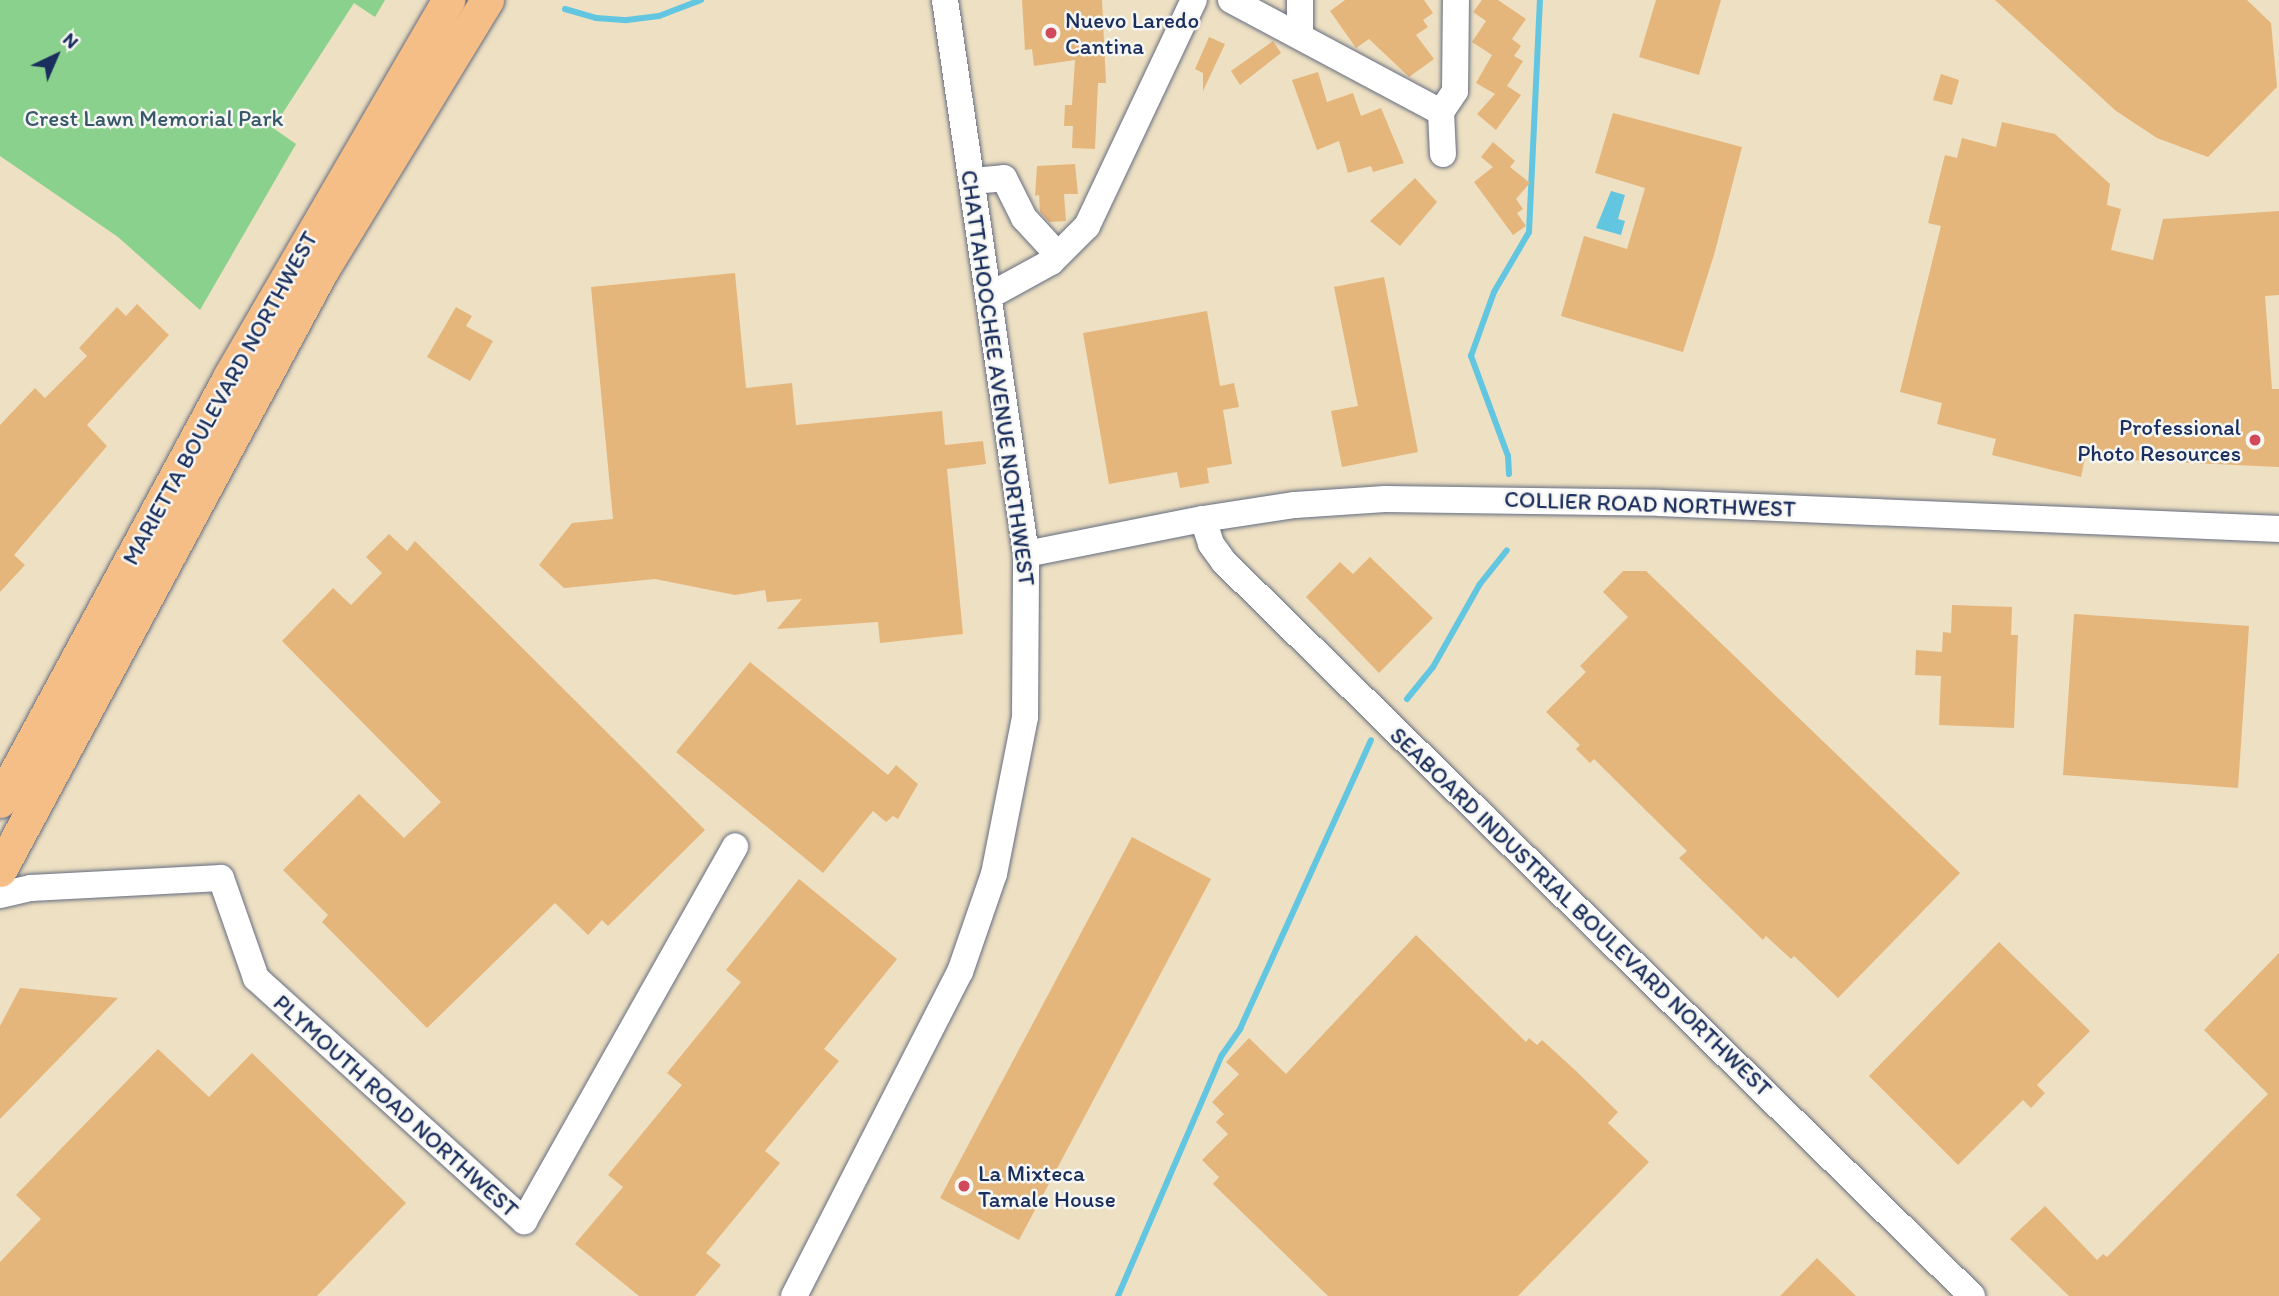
<!DOCTYPE html>
<style>
body{margin:0}
#map{position:relative;width:2279px;height:1296px;overflow:hidden;background:#eee0c2;font-family:Itim,sans-serif}
div>[style]{position:absolute}
[style*='--x']{left:calc(var(--x)*1px);top:calc(var(--y)*1px);width:calc(var(--w)*1px);rotate:calc(var(--a)*1deg)}
.green>*{inset:0;background:#8ad18d}
.water>*{inset:0;background:#63c6e1}
.stream>*{height:6px;margin:-3px;padding:0 3px;transform-origin:3px;border-radius:3px;background:#63c6e1}
.building>*{inset:0;background:#e5b67c}
.roads{filter:drop-shadow(0 0 2px #656d81) drop-shadow(0 0 2px #656d81)}
.minor>*{height:26px;margin:-13px;padding:0 13px;transform-origin:13px;border-radius:13px;background:#fff}
.major>*{height:33px;margin:-16.5px;padding:0 16.5px;transform-origin:16.5px;border-radius:16.5px;background:#f6be87}
.dots>*{width:19px;height:19px;translate:-50% -50%;box-sizing:border-box;border:4px solid #f6f6f2;border-radius:50%}
span{translate:-50% -50%;white-space:nowrap;text-align:center;line-height:1.15;-webkit-text-stroke:5px #f6f6f2;paint-order:stroke}
.poi-label{font-size:23px;color:#1b2f5e}
.left{translate:0 -50%;text-align:left}
.right{translate:-100% -50%;text-align:right}
.park-label{font-size:23px;color:#37586a}
.street-label{font-size:23px;color:#1b2f5e}
.north{position:absolute;left:21px;top:21px;width:70px;height:70px;-webkit-text-stroke:5px #f6f6f2;paint-order:stroke;rotate:44deg;font-size:19px;font-weight:700;line-height:28px;text-align:center;color:#1b2f5e}
.north::after{content:'';display:block;margin:auto;width:24px;height:32px;background:#1b2f5e;clip-path:polygon(50% 0,100% 100%,50% 72%,0 100%)}
</style>
<div id="map">
<div class="green">
<i style="clip-path:polygon(0 0,385px 0,375px 17px,354px 3px,273px 128px,296px 144px,200px 310px,118px 237px,0 156px)"></i>
</div>
<div class="water">
<i style="clip-path:polygon(1611px 191px,1625px 195px,1618px 219px,1625px 221px,1621px 235px,1596px 228px)"></i>
</div>
<div class="stream">
<i style="--x:565;--y:9;--w:32;--a:16"></i>
<i style="--x:596;--y:18;--w:31;--a:4"></i>
<i style="--x:627;--y:20;--w:32;--a:-7"></i>
<i style="--x:659;--y:16;--w:45;--a:-20.9"></i>
<i style="--x:1509;--y:474;--w:18;--a:-93"></i>
<i style="--x:1508;--y:456;--w:107;--a:-110.3"></i>
<i style="--x:1471;--y:356;--w:68;--a:-70.2"></i>
<i style="--x:1494;--y:292;--w:69;--a:-59.7"></i>
<i style="--x:1529;--y:232;--w:232;--a:-87.3"></i>
<i style="--x:1407;--y:699;--w:41;--a:-50.9"></i>
<i style="--x:1433;--y:667;--w:95;--a:-60.5"></i>
<i style="--x:1480;--y:584;--w:43;--a:-51.5"></i>
<i style="--x:1118;--y:1296;--w:262;--a:-66.7"></i>
<i style="--x:1222;--y:1055;--w:32;--a:-55"></i>
<i style="--x:1240;--y:1029;--w:317;--a:-65.6"></i>
</div>
<div class="building">
<i style="clip-path:polygon(1022px 0,1102px 0,1106px 83px,1098px 83px,1095px 149px,1072px 148px,1073px 126px,1064px 126px,1065px 105px,1072px 105px,1075px 60px,1034px 66px,1032px 49px,1025px 50px)"></i>
<i style="clip-path:polygon(1345px 0,1424px 0,1433px 13px,1423px 20px,1428px 27px,1416px 35px,1434px 59px,1409px 77px,1369px 39px,1356px 48px,1330px 11px)"></i>
<i style="clip-path:polygon(1482px 0,1498px 0,1526px 19px,1512px 39px,1521px 46px,1514px 56px,1523px 61px,1507px 86px,1521px 95px,1496px 130px,1477px 114px,1495px 94px,1476px 83px,1492px 55px,1472px 42px,1486px 21px,1473px 12px)"></i>
<i style="clip-path:polygon(1656px 0,1721px 0,1699px 75px,1639px 57px)"></i>
<i style="clip-path:polygon(1995px 0,2247px 0,2271px 23px,2277px 87px,2208px 157px,2157px 138px,2116px 111px)"></i>
<i style="clip-path:polygon(1209px 37px,1225px 44px,1203px 91px,1203px 73px,1195px 69px)"></i>
<i style="clip-path:polygon(1273px 41px,1281px 53px,1240px 85px,1231px 71px)"></i>
<i style="clip-path:polygon(1318px 72px,1327px 102px,1353px 93px,1361px 116px,1381px 108px,1404px 163px,1373px 172px,1371px 166px,1348px 173px,1339px 141px,1317px 150px,1292px 80px)"></i>
<i style="clip-path:polygon(1941px 74px,1959px 80px,1952px 105px,1933px 100px)"></i>
<i style="clip-path:polygon(1613px 113px,1742px 147px,1714px 255px,1683px 352px,1561px 316px,1584px 236px,1627px 249px,1645px 188px,1595px 173px)"></i>
<i style="clip-path:polygon(2002px 122px,2055px 134px,2110px 184px,2107px 205px,2121px 209px,2111px 250px,2153px 260px,2163px 219px,2279px 211px,2279px 295px,2265px 296px,2272px 389px,2279px 389px,2279px 467px,2085px 458px,2081px 477px,1992px 455px,1996px 439px,1937px 424px,1942px 403px,1900px 392px,1941px 226px,1928px 223px,1945px 155px,1957px 158px,1962px 138px,1996px 147px)"></i>
<i style="clip-path:polygon(1493px 142px,1515px 161px,1510px 167px,1530px 183px,1516px 199px,1523px 209px,1517px 213px,1526px 226px,1513px 235px,1474px 182px,1493px 167px,1481px 157px)"></i>
<i style="clip-path:polygon(1075px 164px,1078px 194px,1064px 194px,1066px 221px,1049px 222px,1040px 212px,1039px 195px,1035px 196px,1037px 166px)"></i>
<i style="clip-path:polygon(1415px 178px,1437px 202px,1400px 246px,1370px 221px)"></i>
<i style="clip-path:polygon(735px 273px,746px 388px,792px 383px,796px 425px,942px 411px,945px 445px,983px 441px,986px 464px,947px 469px,963px 634px,880px 643px,878px 622px,777px 629px,802px 599px,767px 602px,765px 590px,735px 595px,655px 579px,564px 588px,539px 565px,572px 523px,613px 519px,591px 287px)"></i>
<i style="clip-path:polygon(1384px 277px,1418px 452px,1342px 467px,1331px 411px,1358px 406px,1334px 287px)"></i>
<i style="clip-path:polygon(137px 304px,169px 335px,87px 425px,107px 446px,14px 555px,25px 565px,0 592px,0 425px,35px 388px,45px 398px,87px 356px,79px 348px,117px 307px,126px 316px)"></i>
<i style="clip-path:polygon(456px 307px,472px 316px,466px 326px,493px 341px,470px 381px,427px 357px)"></i>
<i style="clip-path:polygon(1207px 311px,1220px 386px,1234px 383px,1239px 407px,1223px 410px,1232px 464px,1207px 468px,1209px 483px,1180px 488px,1177px 472px,1109px 484px,1083px 333px)"></i>
<i style="clip-path:polygon(389px 534px,407px 551px,415px 541px,705px 830px,608px 926px,602px 920px,588px 935px,555px 903px,427px 1028px,322px 922px,328px 915px,283px 870px,359px 794px,404px 838px,441px 802px,282px 641px,333px 588px,351px 605px,382px 573px,366px 557px)"></i>
<i style="clip-path:polygon(1370px 557px,1433px 618px,1379px 673px,1306px 597px,1340px 562px,1353px 574px)"></i>
<i style="clip-path:polygon(1623px 571px,1646px 571px,1960px 873px,1838px 998px,1794px 956px,1791px 959px,1766px 936px,1763px 940px,1679px 858px,1687px 851px,1594px 759px,1590px 763px,1576px 749px,1580px 745px,1546px 712px,1586px 672px,1580px 666px,1628px 617px,1603px 592px)"></i>
<i style="clip-path:polygon(1952px 605px,2012px 607px,2011px 635px,2018px 635px,2014px 728px,1939px 725px,1941px 676px,1915px 675px,1916px 650px,1942px 652px,1943px 632px,1951px 633px)"></i>
<i style="clip-path:polygon(2074px 614px,2249px 626px,2238px 788px,2063px 775px)"></i>
<i style="clip-path:polygon(750px 662px,888px 775px,896px 765px,918px 784px,898px 819px,893px 816px,886px 822px,873px 811px,823px 873px,676px 752px)"></i>
<i style="clip-path:polygon(1132px 837px,1211px 879px,1019px 1240px,940px 1198px)"></i>
<i style="clip-path:polygon(799px 879px,897px 959px,824px 1049px,839px 1061px,765px 1151px,780px 1163px,706px 1253px,721px 1265px,695px 1296px,639px 1296px,575px 1244px,623px 1187px,608px 1175px,682px 1085px,667px 1073px,741px 982px,726px 970px)"></i>
<i style="clip-path:polygon(1416px 935px,1526px 1042px,1529px 1038px,1537px 1045px,1542px 1040px,1575px 1070px,1618px 1112px,1608px 1123px,1649px 1162px,1518px 1296px,1328px 1296px,1213px 1184px,1219px 1177px,1202px 1160px,1228px 1134px,1216px 1122px,1224px 1114px,1212px 1102px,1239px 1074px,1226px 1062px,1249px 1038px,1286px 1074px)"></i>
<i style="clip-path:polygon(1999px 942px,2090px 1031px,2037px 1085px,2045px 1093px,2031px 1108px,2023px 1100px,1958px 1165px,1869px 1076px)"></i>
<i style="clip-path:polygon(2279px 953px,2279px 1296px,2069px 1296px,2010px 1239px,2045px 1206px,2097px 1260px,2103px 1254px,2107px 1257px,2268px 1094px,2204px 1030px)"></i>
<i style="clip-path:polygon(20px 988px,118px 998px,0 1119px,0 1026px)"></i>
<i style="clip-path:polygon(158px 1049px,209px 1097px,252px 1053px,406px 1203px,317px 1296px,0 1296px,0 1262px,41px 1219px,16px 1195px)"></i>
<i style="clip-path:polygon(1817px 1258px,1856px 1296px,1780px 1296px)"></i>
</div>
<div class="roads">
<div class="minor">
<i style="--x:1231;--y:0;--w:238;--a:28.1"></i>
<i style="--x:1441;--y:112;--w:42;--a:87.3"></i>
<i style="--x:1300;--y:36;--w:36;--a:-90"></i>
<i style="--x:1441;--y:112;--w:25;--a:-56"></i>
<i style="--x:1455;--y:91;--w:91;--a:-89.4"></i>
<i style="--x:972;--y:181;--w:32;--a:-5"></i>
<i style="--x:1004;--y:178;--w:45;--a:63.4"></i>
<i style="--x:1024;--y:218;--w:50;--a:47.4"></i>
<i style="--x:989;--y:296;--w:71;--a:-28.7"></i>
<i style="--x:1051;--y:262;--w:51;--a:-45"></i>
<i style="--x:1087;--y:226;--w:250;--a:-64.7"></i>
<i style="--x:1203;--y:519;--w:26;--a:72"></i>
<i style="--x:1211;--y:544;--w:22;--a:54"></i>
<i style="--x:1224;--y:562;--w:1048;--a:44.46"></i>
<i style="--x:1026;--y:554;--w:180;--a:-11.2"></i>
<i style="--x:1203;--y:519;--w:93;--a:-8.7"></i>
<i style="--x:1295;--y:505;--w:90;--a:-3.8"></i>
<i style="--x:1385;--y:499;--w:275;--a:0.8"></i>
<i style="--x:1660;--y:503;--w:620;--a:2.41"></i>
<i style="--x:0;--y:895;--w:32;--a:-13"></i>
<i style="--x:31;--y:888;--w:190;--a:-3"></i>
<i style="--x:221;--y:878;--w:106;--a:70.7"></i>
<i style="--x:256;--y:978;--w:362;--a:42.2"></i>
<i style="--x:524;--y:1221;--w:430;--a:-60.6"></i>
<i style="--x:794;--y:1296;--w:364;--a:-62.9"></i>
<i style="--x:960;--y:972;--w:104;--a:-70.9"></i>
<i style="--x:994;--y:874;--w:160;--a:-78.8"></i>
<i style="--x:1025;--y:717;--w:163;--a:-89.6"></i>
<i style="--x:1026;--y:554;--w:560;--a:-98.32"></i>
</div>
<div class="major">
<i style="--x:0;--y:801;--w:482;--a:-61.6"></i>
<i style="--x:229;--y:377;--w:436;--a:-59.8"></i>
<i style="--x:0;--y:870;--w:679;--a:-61.77"></i>
<i style="--x:321;--y:272;--w:319;--a:-58.6"></i>
</div>
</div>
<div class="dots">
<i style="left:1051px;top:33px;background:#d1495b"></i>
<i style="left:2255px;top:440px;background:#d1495b"></i>
<i style="left:964px;top:1186px;background:#d1495b"></i>
</div>
<div class="poi-label">
<span class="left" style="left:1065px;top:33px">Nuevo Laredo<br>Cantina</span>
<span class="right" style="left:2241px;top:440px">Professional<br>Photo Resources</span>
<span class="left" style="left:978px;top:1186px">La Mixteca<br>Tamale House</span>
</div>
<div class="park-label">
<span style="left:154px;top:118px">Crest Lawn Memorial Park</span>
</div>
<div class="street-label">
<span style="left:998px;top:378px;rotate:82deg">CHATTAHOOCHEE AVENUE NORTHWEST</span>
<span style="left:220px;top:398px;rotate:-61deg">MARIETTA BOULEVARD NORTHWEST</span>
<span style="left:1650px;top:504px;rotate:2deg">COLLIER ROAD NORTHWEST</span>
<span style="left:1581px;top:912px;rotate:44deg">SEABOARD INDUSTRIAL BOULEVARD NORTHWEST</span>
<span style="left:396px;top:1106px;rotate:42deg">PLYMOUTH ROAD NORTHWEST</span>
</div>
<div class="north">N</div>
</div>
